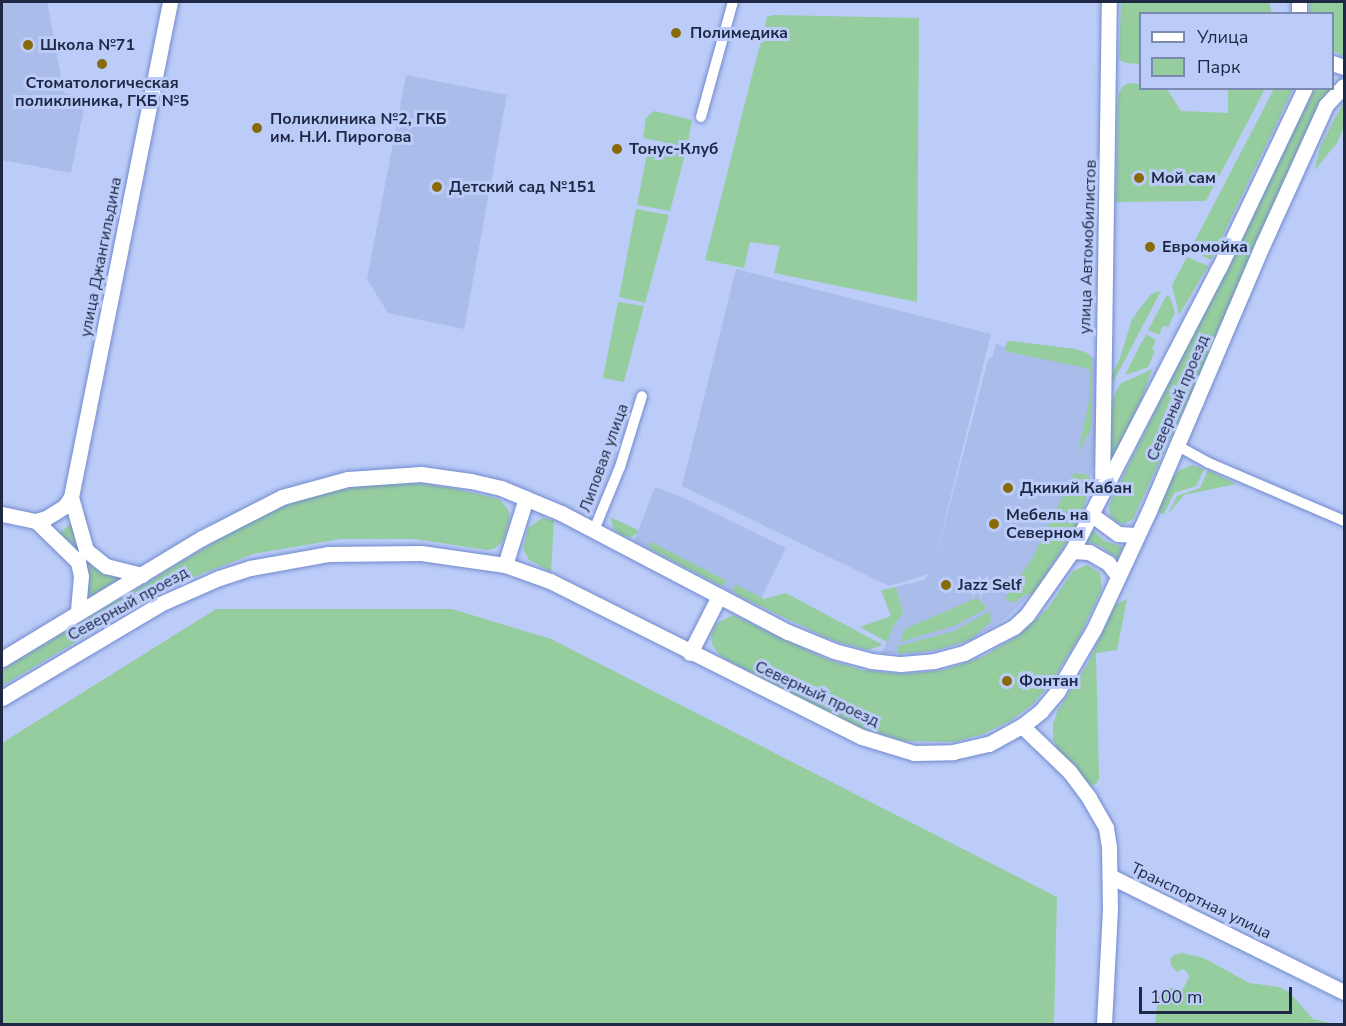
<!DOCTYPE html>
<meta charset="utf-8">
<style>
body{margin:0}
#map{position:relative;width:1346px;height:1026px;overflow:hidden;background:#bbccf8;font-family:"Nunito Sans",sans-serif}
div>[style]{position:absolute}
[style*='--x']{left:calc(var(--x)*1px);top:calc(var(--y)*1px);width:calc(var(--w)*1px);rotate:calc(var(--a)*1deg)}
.built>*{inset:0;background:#aabce9}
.green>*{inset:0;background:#96cd9e}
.roads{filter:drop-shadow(0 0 2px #728acf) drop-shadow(0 0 2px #728acf)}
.street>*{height:10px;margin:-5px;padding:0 5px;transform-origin:5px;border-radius:5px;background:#fff}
.secondary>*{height:15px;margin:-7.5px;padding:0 7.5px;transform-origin:7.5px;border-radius:7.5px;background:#fff}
.dots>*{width:16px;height:16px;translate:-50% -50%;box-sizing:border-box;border:3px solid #bbccf8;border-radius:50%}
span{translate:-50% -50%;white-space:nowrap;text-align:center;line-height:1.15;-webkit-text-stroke:6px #bbccf8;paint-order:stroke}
.poi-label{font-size:16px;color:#1e2743;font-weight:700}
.left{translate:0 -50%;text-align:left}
.street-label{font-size:16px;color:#1e2743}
.frame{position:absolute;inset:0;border:3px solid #1e2743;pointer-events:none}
.legend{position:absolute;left:1139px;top:12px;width:195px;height:78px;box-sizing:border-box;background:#bbccf8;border:2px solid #7c8ab0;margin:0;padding:8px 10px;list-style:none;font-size:18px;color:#1e2743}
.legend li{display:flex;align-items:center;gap:12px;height:30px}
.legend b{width:30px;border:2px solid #7c8ab0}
.scale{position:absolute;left:1139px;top:987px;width:153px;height:27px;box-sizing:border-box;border:3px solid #1e2743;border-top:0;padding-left:8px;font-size:18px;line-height:21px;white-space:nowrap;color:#1e2743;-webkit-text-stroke:4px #bbccf8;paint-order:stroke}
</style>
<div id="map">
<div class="built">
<i style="clip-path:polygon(2px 2px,47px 2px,64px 93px,86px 98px,71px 173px,2px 160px)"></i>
<i style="clip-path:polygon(406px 75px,507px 95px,464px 329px,388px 313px,367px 279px)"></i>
<i style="clip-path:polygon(736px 269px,991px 334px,933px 568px,988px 360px,993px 356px,996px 344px,1005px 347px,1010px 341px,1075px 349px,1087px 353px,1098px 361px,1094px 462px,1084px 509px,1069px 539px,1039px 586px,1005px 619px,970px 640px,946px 648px,917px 654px,882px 653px,893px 627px,903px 613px,896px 587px,924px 580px,929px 574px,889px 586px,682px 486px)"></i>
<i style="clip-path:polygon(655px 487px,682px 497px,786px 548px,758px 605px,634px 541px)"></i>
</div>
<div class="green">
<i style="clip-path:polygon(1121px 2px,1269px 2px,1272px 13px,1140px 14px,1140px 64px,1125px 63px,1119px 59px)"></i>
<i style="clip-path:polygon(1310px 2px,1344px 2px,1344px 57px,1333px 50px,1332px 14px,1309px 13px)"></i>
<i style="clip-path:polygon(774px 15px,919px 18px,917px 302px,774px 273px,780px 246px,750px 242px,744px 268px,705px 260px,767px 17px)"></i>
<i style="clip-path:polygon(1129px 83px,1140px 84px,1140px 88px,1167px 89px,1181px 111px,1228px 113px,1228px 89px,1265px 89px,1206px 201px,1116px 202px,1118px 96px,1122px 87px)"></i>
<i style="clip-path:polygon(1274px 89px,1293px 89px,1211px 260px,1190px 250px)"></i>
<i style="clip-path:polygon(1314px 89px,1332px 89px,1133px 519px,1124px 524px,1117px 522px,1110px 516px,1109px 505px)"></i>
<i style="clip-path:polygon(1344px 101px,1344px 127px,1337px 143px,1314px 171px,1321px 145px)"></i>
<i style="clip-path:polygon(654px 111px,692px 120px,687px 147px,643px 138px,646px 118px)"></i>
<i style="clip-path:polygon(649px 144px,686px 151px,670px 211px,637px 205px)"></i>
<i style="clip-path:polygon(636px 209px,669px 215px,645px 303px,619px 297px)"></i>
<i style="clip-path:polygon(1187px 257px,1208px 266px,1179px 315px,1172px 285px)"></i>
<i style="clip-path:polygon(1161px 291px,1108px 392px,1108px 381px,1120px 358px,1132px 319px,1151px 294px)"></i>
<i style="clip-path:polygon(1167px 295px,1170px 297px,1175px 313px,1168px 327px,1163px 326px,1159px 335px,1148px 330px)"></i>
<i style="clip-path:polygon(618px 302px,644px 306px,624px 382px,603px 378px)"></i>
<i style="clip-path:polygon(1146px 334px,1156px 340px,1152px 349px,1155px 351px,1148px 367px,1125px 375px)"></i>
<i style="clip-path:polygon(1010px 341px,1075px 349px,1087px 353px,1092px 358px,1091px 429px,1078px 453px,1089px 401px,1090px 371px,1086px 368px,1009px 352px,1005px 350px,1007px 342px)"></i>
<i style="clip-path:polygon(1152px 369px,1142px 398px,1113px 457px,1109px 455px,1113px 398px,1120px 384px)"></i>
<i style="clip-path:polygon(1192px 465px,1204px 469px,1196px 486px,1174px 493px,1164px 514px,1160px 513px,1158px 508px,1171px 479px,1178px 471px)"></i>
<i style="clip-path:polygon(1208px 470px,1236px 484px,1184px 495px,1167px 515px,1177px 496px,1200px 488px)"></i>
<i style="clip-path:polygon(1074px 473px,1087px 475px,1091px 481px,1081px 517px,1039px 586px,1032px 594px,1024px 595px,1014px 603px,1009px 601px,1005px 598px,1033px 557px)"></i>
<i style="clip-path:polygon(415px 483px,452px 488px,499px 499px,508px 509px,510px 518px,503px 541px,495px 548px,487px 550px,415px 539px,341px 539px,253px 554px,168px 587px,2px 686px,2px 670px,251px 520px,300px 500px,337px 490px,378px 484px)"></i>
<i style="clip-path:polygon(610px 517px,638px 530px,637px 533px,630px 538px,620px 534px,614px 529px)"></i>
<i style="clip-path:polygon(542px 518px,554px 520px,551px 572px,529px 560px,523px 549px,528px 528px)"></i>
<i style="clip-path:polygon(71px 524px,77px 545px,88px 563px,103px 573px,121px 578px,87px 599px,89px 579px,86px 564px,75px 546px,59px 533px)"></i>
<i style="clip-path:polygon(1092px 530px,1105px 541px,1123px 547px,1118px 559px,1102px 547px,1087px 541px)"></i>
<i style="clip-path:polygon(649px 541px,727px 581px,721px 586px,650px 549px)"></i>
<i style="clip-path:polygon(1087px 565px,1100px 573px,1102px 589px,1078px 639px,1050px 684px,1033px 704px,1010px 721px,983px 734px,955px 742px,904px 741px,854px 726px,720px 656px,712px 644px,711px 635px,717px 623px,733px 615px,826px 659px,862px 670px,902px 674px,943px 670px,982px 657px,1018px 636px,1048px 608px,1073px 571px)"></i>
<i style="clip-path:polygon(735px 584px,764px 599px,786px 593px,883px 645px,867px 650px,829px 639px,737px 595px,733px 591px)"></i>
<i style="clip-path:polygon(896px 587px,903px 613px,893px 627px,887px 642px,860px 627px,891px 616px,881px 590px)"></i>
<i style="clip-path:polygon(974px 599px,978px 599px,987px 608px,954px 626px,900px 642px,904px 630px,909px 627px)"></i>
<i style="clip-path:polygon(1127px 599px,1117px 650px,1096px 653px,1099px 778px,1096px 784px,1091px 786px,1058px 751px,1053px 739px,1053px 724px,1058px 710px,1088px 663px,1115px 605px)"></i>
<i style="clip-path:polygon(216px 609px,452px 609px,551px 639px,1057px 897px,1054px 1024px,2px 1024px,2px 743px)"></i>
<i style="clip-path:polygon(990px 611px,991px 622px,970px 640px,936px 650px,898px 654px,898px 646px,954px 631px)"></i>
<i style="clip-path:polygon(1182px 953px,1204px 958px,1249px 983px,1279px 987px,1289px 992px,1313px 1019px,1334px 1024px,1155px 1024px,1158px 997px,1170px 988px,1182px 990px,1189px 978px,1188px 973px,1183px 969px,1177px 972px,1171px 965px,1170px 959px,1174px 955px)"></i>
</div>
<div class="roads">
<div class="street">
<i style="--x:701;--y:117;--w:119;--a:-74.5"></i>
<i style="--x:1178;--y:446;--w:35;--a:29"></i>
<i style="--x:1209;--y:463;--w:147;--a:23.2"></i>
<i style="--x:594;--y:530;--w:68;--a:-67.6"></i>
<i style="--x:620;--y:467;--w:74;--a:-72.8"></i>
</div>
<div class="secondary">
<i style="--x:1299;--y:14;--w:12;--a:-90"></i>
<i style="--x:1332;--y:63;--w:13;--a:18"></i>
<i style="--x:1102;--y:490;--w:488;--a:-89.2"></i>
<i style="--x:71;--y:497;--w:55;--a:74.2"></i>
<i style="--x:86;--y:550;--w:26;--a:39"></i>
<i style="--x:106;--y:566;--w:37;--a:14"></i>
<i style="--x:2;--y:514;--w:35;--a:12"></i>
<i style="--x:36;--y:521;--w:10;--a:-17"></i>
<i style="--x:46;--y:518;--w:22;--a:-32"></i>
<i style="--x:65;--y:506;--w:11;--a:-56"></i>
<i style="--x:71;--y:497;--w:505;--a:-78.69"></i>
<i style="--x:1092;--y:515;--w:32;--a:36"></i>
<i style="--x:1118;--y:534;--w:19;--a:3"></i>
<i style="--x:36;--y:521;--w:59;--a:44.3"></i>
<i style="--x:78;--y:562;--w:14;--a:78"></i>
<i style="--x:81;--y:576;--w:37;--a:95"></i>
<i style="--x:1072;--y:551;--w:17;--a:3"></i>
<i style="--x:1089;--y:552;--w:22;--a:30"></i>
<i style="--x:1108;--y:563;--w:16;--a:52"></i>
<i style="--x:505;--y:565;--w:70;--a:-72.6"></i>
<i style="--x:690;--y:653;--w:64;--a:-63"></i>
<i style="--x:2;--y:659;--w:234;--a:-31.2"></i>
<i style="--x:202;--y:538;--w:90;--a:-27.1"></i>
<i style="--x:282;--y:497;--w:68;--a:-15.3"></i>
<i style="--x:348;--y:479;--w:73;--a:-3.9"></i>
<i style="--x:421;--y:474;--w:50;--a:8"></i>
<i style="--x:471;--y:481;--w:31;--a:13"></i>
<i style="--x:501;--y:488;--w:65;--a:22.6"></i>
<i style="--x:561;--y:513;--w:256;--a:27.7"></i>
<i style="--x:788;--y:632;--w:50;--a:22.4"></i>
<i style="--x:834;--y:651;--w:38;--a:15"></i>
<i style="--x:871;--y:661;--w:30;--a:6"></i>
<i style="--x:901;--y:664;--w:33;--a:-5"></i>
<i style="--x:934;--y:661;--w:31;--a:-15"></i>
<i style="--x:964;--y:653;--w:56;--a:-27.5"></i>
<i style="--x:1014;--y:627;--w:18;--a:-43"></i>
<i style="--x:1027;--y:615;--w:78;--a:-54.9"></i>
<i style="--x:1072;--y:551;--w:319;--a:-62.6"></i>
<i style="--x:1219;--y:268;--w:199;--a:-64.5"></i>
<i style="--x:2;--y:698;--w:184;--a:-30.7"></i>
<i style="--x:160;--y:604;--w:64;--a:-23.8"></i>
<i style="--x:219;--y:578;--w:33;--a:-18"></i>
<i style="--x:250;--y:568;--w:79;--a:-10.2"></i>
<i style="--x:328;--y:554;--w:93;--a:-0.6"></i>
<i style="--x:421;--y:553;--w:85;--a:8.1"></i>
<i style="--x:505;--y:565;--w:48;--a:19.6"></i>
<i style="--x:550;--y:581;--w:349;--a:26.6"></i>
<i style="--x:862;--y:737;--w:54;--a:17.1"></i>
<i style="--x:914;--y:753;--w:39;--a:-1"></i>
<i style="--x:953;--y:752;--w:37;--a:-13"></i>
<i style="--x:989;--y:744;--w:38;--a:-29"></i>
<i style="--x:1022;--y:726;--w:24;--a:-38"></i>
<i style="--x:1041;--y:711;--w:25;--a:-50"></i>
<i style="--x:1057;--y:692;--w:73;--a:-59.6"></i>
<i style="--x:1094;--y:629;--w:130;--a:-65"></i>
<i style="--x:1149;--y:511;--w:290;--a:-66.9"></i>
<i style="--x:1263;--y:244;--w:153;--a:-65.6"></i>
<i style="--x:1326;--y:105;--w:26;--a:-47"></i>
<i style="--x:1022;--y:726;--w:65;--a:43.8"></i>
<i style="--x:1069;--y:771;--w:34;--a:53"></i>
<i style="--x:1089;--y:798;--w:34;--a:60"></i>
<i style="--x:1106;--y:828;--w:19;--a:81"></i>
<i style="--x:1109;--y:847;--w:62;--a:89.1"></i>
<i style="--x:1110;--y:909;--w:115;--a:93"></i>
<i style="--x:1110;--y:876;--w:261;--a:26.4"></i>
</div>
</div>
<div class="dots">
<i style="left:676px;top:33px;background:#886a08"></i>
<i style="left:28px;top:45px;background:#886a08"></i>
<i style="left:102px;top:64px;background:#886a08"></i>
<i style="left:257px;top:128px;background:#886a08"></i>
<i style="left:617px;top:149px;background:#886a08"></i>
<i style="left:1139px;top:178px;background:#886a08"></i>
<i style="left:437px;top:187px;background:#886a08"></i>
<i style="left:1150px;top:247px;background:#886a08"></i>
<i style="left:1008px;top:488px;background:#886a08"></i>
<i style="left:994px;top:524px;background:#886a08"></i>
<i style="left:946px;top:585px;background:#886a08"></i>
<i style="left:1007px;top:681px;background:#886a08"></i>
</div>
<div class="poi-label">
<span class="left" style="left:690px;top:33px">Полимедика</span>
<span class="left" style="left:40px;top:45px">Школа №71</span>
<span style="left:102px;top:92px">Стоматологическая<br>поликлиника, ГКБ №5</span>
<span class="left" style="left:270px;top:128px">Поликлиника №2, ГКБ<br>им. Н.И. Пирогова</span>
<span class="left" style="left:629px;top:149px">Тонус-Клуб</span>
<span class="left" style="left:1151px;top:178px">Мой сам</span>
<span class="left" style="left:449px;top:187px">Детский сад №151</span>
<span class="left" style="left:1162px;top:247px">Евромойка</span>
<span class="left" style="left:1020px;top:488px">Дкикий Кабан</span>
<span class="left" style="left:1006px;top:524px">Мебель на<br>Северном</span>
<span class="left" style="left:958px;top:585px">Jazz Self</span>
<span class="left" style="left:1019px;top:681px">Фонтан</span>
</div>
<div class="street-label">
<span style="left:1088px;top:247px;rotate:-88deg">улица Автомобилистов</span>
<span style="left:101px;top:257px;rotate:-79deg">улица Джангильдина</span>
<span style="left:1178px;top:398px;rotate:-67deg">Северный проезд</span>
<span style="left:604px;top:458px;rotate:-70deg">Липовая улица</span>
<span style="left:128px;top:604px;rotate:-29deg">Северный проезд</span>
<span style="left:817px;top:694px;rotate:25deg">Северный проезд</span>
<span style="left:1201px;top:901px;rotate:26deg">Транспортная улица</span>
</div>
<div class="frame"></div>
<ul class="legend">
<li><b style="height:8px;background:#fff"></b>Улица</li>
<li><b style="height:16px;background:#96cd9e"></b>Парк</li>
</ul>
<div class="scale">100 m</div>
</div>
